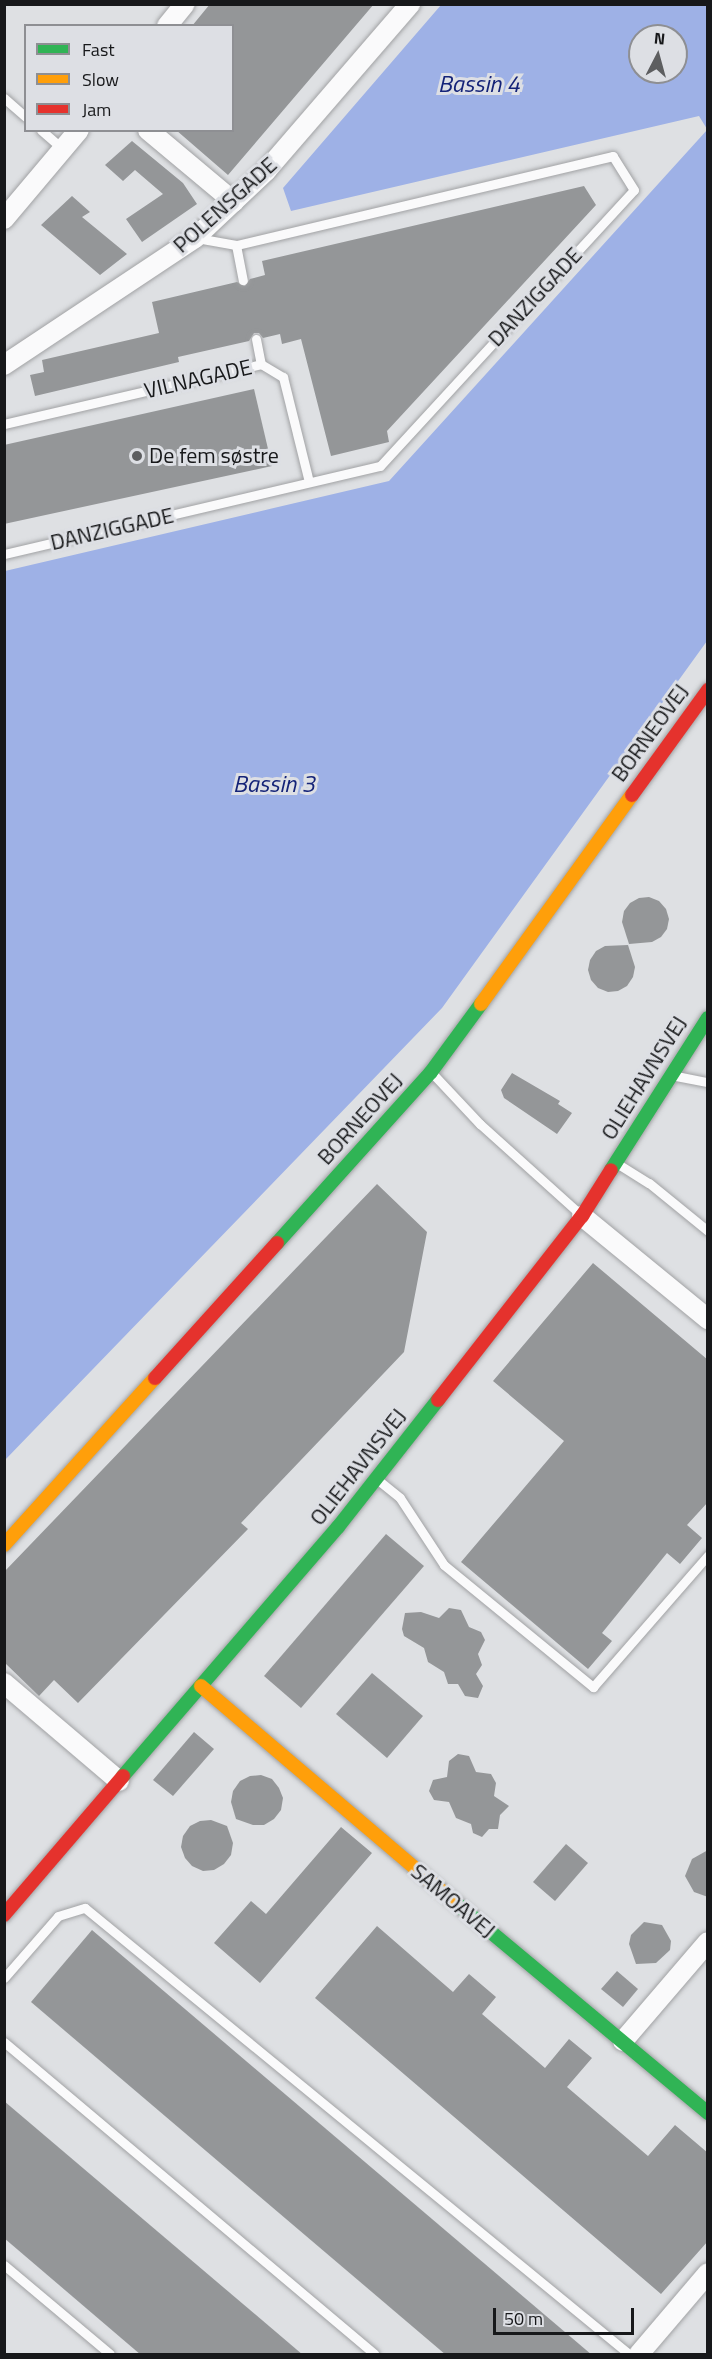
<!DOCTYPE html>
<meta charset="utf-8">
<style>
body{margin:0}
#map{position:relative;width:712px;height:2359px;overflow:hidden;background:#dee0e3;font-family:"Titillium Web",sans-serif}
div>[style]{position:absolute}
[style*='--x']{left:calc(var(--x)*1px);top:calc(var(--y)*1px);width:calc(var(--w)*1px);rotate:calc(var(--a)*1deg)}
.water>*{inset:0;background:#9eb1e6}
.building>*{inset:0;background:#949698}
.roads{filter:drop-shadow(0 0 2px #a1a2a4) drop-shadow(0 0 2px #a1a2a4)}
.lane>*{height:9px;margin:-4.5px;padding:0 4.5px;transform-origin:4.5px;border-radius:4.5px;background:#fafafb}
.street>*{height:20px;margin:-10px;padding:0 10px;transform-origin:10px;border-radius:10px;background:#fafafb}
.fast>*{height:14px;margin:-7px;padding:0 7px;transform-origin:7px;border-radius:7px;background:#30b455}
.slow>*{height:14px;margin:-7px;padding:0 7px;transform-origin:7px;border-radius:7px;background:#ff9f0a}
.jam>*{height:14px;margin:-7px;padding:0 7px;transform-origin:7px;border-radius:7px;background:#e5322d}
.dots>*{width:16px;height:16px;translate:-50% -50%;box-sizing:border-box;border:3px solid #dddfe4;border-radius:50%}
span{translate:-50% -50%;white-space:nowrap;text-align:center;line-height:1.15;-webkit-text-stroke:6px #dddfe4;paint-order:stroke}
.street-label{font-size:22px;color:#17181a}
.poi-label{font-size:22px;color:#17181a}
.left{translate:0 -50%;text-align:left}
.water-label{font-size:24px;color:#142378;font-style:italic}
.frame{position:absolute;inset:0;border:6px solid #17181a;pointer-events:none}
.legend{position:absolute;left:24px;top:24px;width:210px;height:108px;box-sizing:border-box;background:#dddfe4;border:2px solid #8e8f93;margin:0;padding:8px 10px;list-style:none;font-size:18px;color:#17181a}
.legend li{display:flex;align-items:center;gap:12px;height:30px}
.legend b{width:30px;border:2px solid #8e8f93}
.north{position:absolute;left:628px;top:24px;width:60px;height:60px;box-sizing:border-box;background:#dddfe4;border:2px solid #8e8f93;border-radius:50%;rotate:6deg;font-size:16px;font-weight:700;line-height:24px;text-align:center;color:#17181a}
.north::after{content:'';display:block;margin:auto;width:21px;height:27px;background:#5d5e60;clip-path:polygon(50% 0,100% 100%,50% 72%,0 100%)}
.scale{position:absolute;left:493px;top:2308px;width:141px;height:27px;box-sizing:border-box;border:3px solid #17181a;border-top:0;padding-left:8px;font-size:18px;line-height:21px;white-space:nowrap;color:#17181a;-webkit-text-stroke:4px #dddfe4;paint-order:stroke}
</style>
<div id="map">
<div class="water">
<i style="clip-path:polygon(evenodd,441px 5px,707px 5px,707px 129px,699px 116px,291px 211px,283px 188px,441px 5px,640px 36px,676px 36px,676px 72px,640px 72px,640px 36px)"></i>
<i style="clip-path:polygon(707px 130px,707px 641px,442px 1008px,5px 1460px,5px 571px,389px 481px)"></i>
</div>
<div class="building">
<i style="clip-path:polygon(210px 4px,374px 4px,228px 175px,176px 130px,232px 130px,232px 26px,192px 26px)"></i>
<i style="clip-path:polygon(132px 141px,183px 183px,197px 204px,142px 242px,126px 219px,163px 194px,135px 170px,123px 181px,105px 165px)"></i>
<i style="clip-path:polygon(584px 186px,596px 205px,387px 431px,389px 442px,331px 456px,301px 339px,282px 344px,280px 334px,263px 338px,259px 333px,254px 333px,249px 341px,178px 357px,179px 362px,35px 396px,30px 375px,44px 372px,42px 360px,159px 333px,152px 302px,237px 282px,245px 286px,250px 279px,265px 275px,262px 261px)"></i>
<i style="clip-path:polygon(72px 196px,90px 212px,82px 217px,127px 254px,100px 275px,41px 225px)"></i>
<i style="clip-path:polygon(254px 389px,272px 466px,4px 524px,4px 445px)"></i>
<i style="clip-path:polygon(649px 897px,659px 901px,666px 909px,669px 919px,667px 929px,661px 937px,652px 942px,629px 944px,622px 922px,624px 911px,630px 903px,639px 898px)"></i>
<i style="clip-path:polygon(628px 945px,635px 967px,633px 977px,627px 986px,618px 991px,608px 992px,598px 988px,591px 980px,588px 970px,590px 960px,596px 951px,605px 946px)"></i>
<i style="clip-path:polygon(512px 1073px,560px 1101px,558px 1104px,572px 1113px,557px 1134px,504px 1098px,501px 1090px)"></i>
<i style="clip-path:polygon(377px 1184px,427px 1232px,404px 1352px,241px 1523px,248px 1529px,78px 1703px,54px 1680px,39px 1696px,4px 1662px,4px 1572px)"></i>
<i style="clip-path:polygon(593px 1263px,708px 1360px,708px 1502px,687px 1525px,702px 1538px,680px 1564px,667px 1553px,602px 1633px,612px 1641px,588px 1669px,461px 1562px,564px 1441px,493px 1381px)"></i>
<i style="clip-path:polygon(386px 1534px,424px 1566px,301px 1708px,264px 1676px)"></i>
<i style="clip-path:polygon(449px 1608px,461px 1610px,469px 1627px,481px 1632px,485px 1640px,478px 1654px,482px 1665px,476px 1674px,483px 1686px,478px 1698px,465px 1696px,458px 1684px,448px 1684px,444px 1672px,428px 1662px,424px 1648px,404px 1636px,402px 1629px,405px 1613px,421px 1612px,439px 1618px)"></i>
<i style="clip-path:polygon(372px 1673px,423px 1716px,387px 1758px,336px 1714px)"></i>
<i style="clip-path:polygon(194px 1732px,214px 1749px,173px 1796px,153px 1780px)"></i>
<i style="clip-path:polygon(458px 1754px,469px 1756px,476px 1772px,491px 1774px,496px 1783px,494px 1796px,509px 1806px,500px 1815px,498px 1829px,489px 1829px,482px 1837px,473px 1833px,471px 1824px,456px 1818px,449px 1802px,434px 1800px,429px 1791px,433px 1780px,447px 1777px,449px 1761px)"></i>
<i style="clip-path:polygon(261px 1775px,272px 1779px,279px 1788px,283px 1798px,281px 1810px,274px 1819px,264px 1825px,253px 1825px,236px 1819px,231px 1802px,233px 1791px,240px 1781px,250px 1776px)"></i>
<i style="clip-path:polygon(211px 1820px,227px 1826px,233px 1843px,231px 1855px,224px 1864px,214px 1870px,203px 1871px,192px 1866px,185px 1858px,181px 1847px,183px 1836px,190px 1826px,200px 1821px)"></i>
<i style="clip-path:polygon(341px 1827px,372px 1853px,260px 1983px,214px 1943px,251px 1901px,266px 1914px)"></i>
<i style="clip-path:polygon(566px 1844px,588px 1863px,555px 1901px,533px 1882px)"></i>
<i style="clip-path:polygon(708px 1850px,708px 1897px,694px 1892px,685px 1876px,692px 1859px)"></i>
<i style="clip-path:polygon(644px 1922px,662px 1925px,671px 1941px,670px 1950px,656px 1963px,636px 1964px,629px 1944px,631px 1935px)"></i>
<i style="clip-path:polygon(377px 1926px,453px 1992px,469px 1974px,496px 1997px,482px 2014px,545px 2068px,569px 2039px,592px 2058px,567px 2087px,648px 2156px,675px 2125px,708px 2153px,708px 2241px,661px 2294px,315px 1998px)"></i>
<i style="clip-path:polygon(92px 1930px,592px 2355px,446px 2355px,31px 2002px)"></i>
<i style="clip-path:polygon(617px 1971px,638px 1989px,623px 2007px,601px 1989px)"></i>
<i style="clip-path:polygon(4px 2101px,303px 2355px,141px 2355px,4px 2238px)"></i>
</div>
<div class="roads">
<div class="lane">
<i style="--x:4;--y:98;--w:29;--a:41"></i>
<i style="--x:41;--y:130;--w:29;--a:41"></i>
<i style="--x:236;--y:245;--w:36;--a:79"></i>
<i style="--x:256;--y:339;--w:25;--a:79"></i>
<i style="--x:4;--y:424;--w:264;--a:-13.1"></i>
<i style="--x:261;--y:364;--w:26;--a:31"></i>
<i style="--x:283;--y:377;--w:108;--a:76.1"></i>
<i style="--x:4;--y:554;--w:386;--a:-13.2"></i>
<i style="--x:380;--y:466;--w:375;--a:-47.4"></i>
<i style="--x:634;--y:190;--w:40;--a:-122"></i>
<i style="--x:613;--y:156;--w:387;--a:166.7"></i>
<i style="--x:236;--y:245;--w:40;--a:-170"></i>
<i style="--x:433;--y:1074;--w:69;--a:46.8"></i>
<i style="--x:480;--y:1124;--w:136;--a:42"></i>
<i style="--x:676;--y:1076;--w:33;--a:11"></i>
<i style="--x:618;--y:1164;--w:36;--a:32"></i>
<i style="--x:649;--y:1183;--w:76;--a:39.1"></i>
<i style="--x:378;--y:1480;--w:28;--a:39"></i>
<i style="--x:400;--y:1498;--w:80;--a:56.7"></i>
<i style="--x:444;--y:1565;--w:193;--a:39.3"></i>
<i style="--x:593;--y:1687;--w:175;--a:-48.9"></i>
<i style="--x:4;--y:1978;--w:82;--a:-48.9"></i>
<i style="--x:58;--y:1916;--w:28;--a:-17"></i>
<i style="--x:85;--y:1908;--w:703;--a:39.35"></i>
<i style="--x:4;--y:2042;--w:484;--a:40.1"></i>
<i style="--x:4;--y:2265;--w:138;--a:40"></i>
</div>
<div class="street">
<i style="--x:167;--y:26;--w:28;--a:-51"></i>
<i style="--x:148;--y:130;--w:112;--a:39.9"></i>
<i style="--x:4;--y:219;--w:116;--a:-49.9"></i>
<i style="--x:4;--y:365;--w:229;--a:-33.6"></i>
<i style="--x:195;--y:238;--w:98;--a:-43.3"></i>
<i style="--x:266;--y:171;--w:221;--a:-49.2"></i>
<i style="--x:582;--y:1216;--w:163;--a:39.3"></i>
<i style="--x:4;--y:1683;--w:151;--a:40.4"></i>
<i style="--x:623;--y:2041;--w:130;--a:-49.4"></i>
<i style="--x:639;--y:2354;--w:106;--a:-49.6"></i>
</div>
<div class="fast">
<i style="--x:611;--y:1170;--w:180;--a:-57.5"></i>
<i style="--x:277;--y:1243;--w:230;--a:-48"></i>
<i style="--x:431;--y:1072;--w:84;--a:-53.7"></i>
<i style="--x:123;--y:1776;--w:329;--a:-49.2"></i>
<i style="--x:338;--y:1527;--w:162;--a:-51.8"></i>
<i style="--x:450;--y:1898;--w:336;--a:39.8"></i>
</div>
<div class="slow">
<i style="--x:481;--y:1004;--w:258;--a:-54.2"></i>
<i style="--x:4;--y:1545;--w:225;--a:-47.9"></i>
<i style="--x:201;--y:1686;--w:327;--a:40.4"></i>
</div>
<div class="jam">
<i style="--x:632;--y:795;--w:130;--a:-54.1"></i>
<i style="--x:155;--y:1378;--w:182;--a:-47.9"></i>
<i style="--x:438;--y:1400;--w:234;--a:-52"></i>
<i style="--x:582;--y:1216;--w:54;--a:-57.8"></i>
<i style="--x:4;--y:1915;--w:183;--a:-49.4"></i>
</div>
</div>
<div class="dots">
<i style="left:137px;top:456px;background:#5d5e60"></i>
</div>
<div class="street-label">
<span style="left:225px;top:205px;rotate:-42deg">POLENSGADE</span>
<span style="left:535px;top:297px;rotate:-47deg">DANZIGGADE</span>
<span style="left:198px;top:379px;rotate:-13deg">VILNAGADE</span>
<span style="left:112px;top:529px;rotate:-13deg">DANZIGGADE</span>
<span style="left:650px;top:733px;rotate:-54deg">BORNEOVEJ</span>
<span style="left:644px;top:1078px;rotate:-58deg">OLIEHAVNSVEJ</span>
<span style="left:360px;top:1119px;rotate:-48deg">BORNEOVEJ</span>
<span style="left:358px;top:1467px;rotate:-52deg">OLIEHAVNSVEJ</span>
<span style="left:453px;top:1901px;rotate:40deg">SAMOAVEJ</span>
</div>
<div class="poi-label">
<span class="left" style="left:149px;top:456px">De fem søstre</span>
</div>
<div class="water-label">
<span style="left:479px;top:84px">Bassin 4</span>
<span style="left:274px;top:784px">Bassin 3</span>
</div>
<div class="frame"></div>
<ul class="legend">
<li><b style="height:8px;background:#30b455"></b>Fast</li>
<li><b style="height:8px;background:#ff9f0a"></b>Slow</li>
<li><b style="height:8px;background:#e5322d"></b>Jam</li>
</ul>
<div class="north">N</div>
<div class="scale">50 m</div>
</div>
